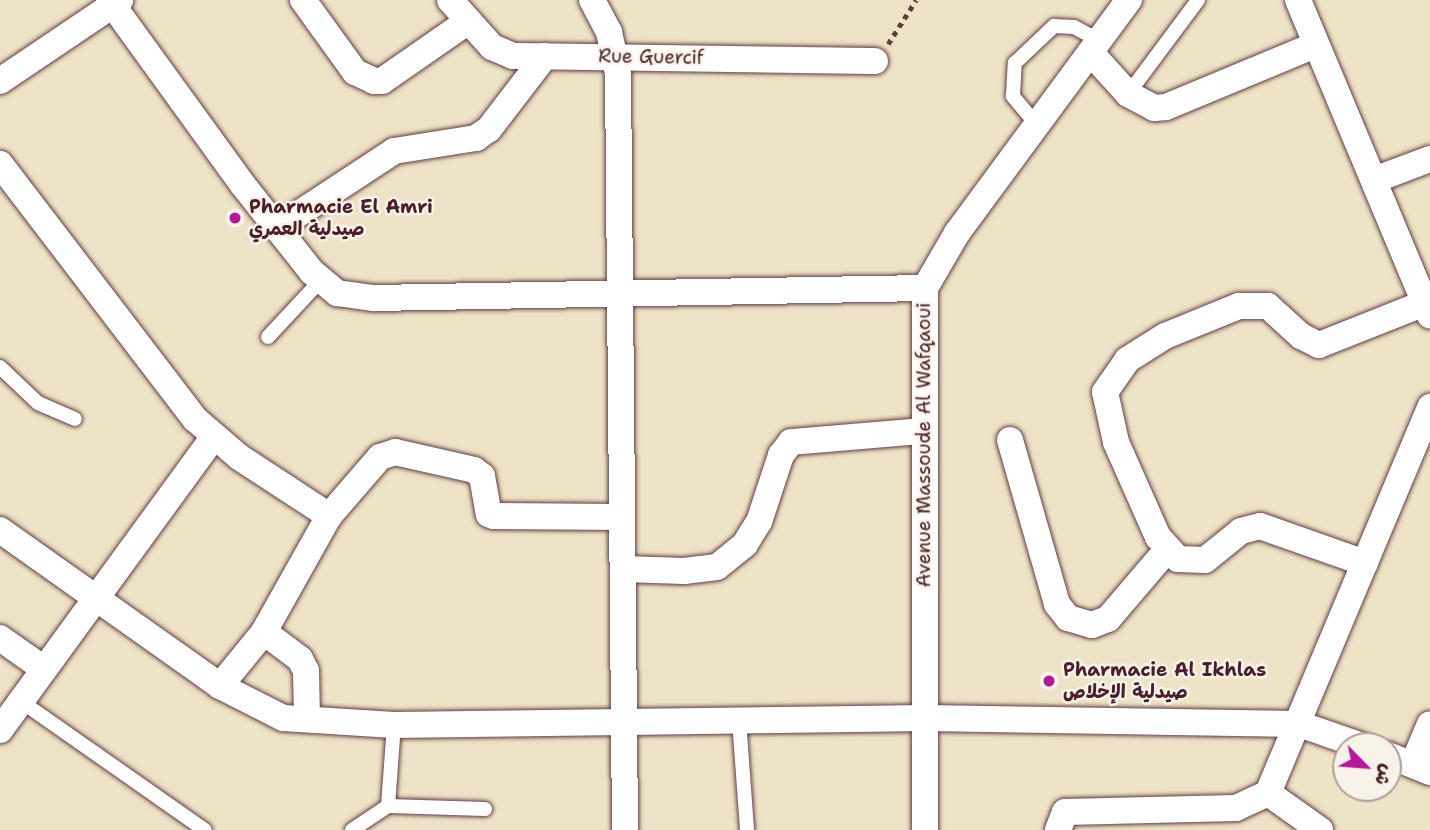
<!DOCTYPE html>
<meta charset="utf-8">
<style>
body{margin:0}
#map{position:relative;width:1430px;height:830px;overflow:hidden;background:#eee3c6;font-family:"Shantell Sans","Playpen Sans Arabic",sans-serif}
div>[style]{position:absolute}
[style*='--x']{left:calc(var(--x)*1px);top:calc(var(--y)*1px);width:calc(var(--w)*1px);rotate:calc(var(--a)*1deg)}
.path>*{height:4.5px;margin-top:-2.25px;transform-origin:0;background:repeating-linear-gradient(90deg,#633c42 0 5px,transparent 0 10px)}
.roads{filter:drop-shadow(0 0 2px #633c42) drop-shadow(0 0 2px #633c42)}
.lane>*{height:14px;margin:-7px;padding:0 7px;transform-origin:7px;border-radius:7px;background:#fff}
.street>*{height:26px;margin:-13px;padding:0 13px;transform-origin:13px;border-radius:13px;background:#fff}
.dots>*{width:19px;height:19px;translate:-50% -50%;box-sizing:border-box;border:4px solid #f7f3e8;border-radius:50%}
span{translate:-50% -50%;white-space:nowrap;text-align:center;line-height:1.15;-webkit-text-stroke:5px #f7f3e8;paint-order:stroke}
.street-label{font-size:19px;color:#4a1f2b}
.poi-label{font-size:19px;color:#4a1f2b;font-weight:700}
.left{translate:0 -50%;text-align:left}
.north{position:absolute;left:1332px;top:732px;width:70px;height:70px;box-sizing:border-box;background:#f7f3e8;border:2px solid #b29e9c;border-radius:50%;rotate:115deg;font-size:19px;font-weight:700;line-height:28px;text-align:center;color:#4a1f2b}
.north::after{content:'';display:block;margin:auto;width:24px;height:32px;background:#b5179e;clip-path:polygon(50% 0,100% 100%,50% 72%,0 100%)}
</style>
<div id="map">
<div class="path">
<i style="--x:888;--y:44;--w:52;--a:-57.5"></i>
</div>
<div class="roads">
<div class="lane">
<i style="--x:1128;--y:94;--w:117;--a:-53.3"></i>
<i style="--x:1037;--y:125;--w:38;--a:-130"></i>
<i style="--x:1013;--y:96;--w:33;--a:-87"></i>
<i style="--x:1015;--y:63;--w:54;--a:-43.5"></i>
<i style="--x:1054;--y:26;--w:20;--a:3"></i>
<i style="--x:1074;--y:27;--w:30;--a:28"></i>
<i style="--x:268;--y:337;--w:78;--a:-47.1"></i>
<i style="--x:0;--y:367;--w:52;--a:43.5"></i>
<i style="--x:38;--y:403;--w:40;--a:23.4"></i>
<i style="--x:22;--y:702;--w:223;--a:35"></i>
<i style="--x:739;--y:720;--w:110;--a:85.8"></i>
<i style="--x:388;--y:806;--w:97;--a:1.8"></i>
<i style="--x:352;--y:830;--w:43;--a:-33.7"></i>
<i style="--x:388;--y:806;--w:81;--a:-85.8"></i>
</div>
<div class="street">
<i style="--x:109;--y:0;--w:228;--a:54.1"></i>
<i style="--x:243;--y:185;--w:111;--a:51.6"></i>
<i style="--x:312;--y:272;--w:33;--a:40"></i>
<i style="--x:337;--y:293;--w:37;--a:8"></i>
<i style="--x:374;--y:298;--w:551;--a:-1.04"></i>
<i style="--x:303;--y:0;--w:89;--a:54.2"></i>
<i style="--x:355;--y:72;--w:21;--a:25"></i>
<i style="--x:374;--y:81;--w:8;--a:0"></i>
<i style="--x:382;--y:81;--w:103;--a:-34.8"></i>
<i style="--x:450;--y:0;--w:63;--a:48.2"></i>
<i style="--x:492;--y:47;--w:23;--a:23"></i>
<i style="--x:513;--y:56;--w:362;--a:0.8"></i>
<i style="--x:592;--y:0;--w:36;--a:62"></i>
<i style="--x:609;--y:32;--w:43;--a:77.9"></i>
<i style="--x:618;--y:74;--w:756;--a:89.47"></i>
<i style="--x:1298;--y:0;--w:342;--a:67.3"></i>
<i style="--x:1091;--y:53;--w:55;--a:47.9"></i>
<i style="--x:1128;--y:94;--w:30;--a:28"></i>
<i style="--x:1154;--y:108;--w:12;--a:-5"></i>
<i style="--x:1166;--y:107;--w:161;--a:-22.6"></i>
<i style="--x:0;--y:81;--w:145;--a:-34"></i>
<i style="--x:0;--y:164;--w:321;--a:52.6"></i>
<i style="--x:195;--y:419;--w:58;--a:40.8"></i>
<i style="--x:239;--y:457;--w:108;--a:33.2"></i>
<i style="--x:329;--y:516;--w:133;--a:119.3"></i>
<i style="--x:264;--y:632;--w:70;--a:129.2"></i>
<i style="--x:1374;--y:180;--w:60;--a:-20.6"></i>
<i style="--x:277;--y:228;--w:140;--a:-33.3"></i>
<i style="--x:394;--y:151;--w:83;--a:-9"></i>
<i style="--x:476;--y:138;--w:16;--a:-35"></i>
<i style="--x:489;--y:129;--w:92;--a:-52.5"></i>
<i style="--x:1010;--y:440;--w:171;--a:74"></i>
<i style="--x:1057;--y:604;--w:18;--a:52"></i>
<i style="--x:1068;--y:618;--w:25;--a:16"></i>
<i style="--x:1092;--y:625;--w:17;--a:-21"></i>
<i style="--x:1108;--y:619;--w:91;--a:-49.5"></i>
<i style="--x:329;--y:516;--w:78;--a:-49.2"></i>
<i style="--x:380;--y:457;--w:16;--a:-18"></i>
<i style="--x:395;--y:452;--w:81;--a:12.8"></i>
<i style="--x:474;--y:470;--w:10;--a:37"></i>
<i style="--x:482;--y:476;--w:39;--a:80"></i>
<i style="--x:489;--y:514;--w:5;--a:22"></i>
<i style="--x:494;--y:516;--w:128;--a:0.4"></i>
<i style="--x:0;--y:530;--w:270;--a:35.3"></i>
<i style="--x:220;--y:686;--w:71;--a:26.9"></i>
<i style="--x:283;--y:718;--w:111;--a:3.6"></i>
<i style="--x:394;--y:725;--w:530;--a:-0.76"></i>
<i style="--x:924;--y:718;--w:375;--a:0.9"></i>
<i style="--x:1299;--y:724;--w:67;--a:19.2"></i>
<i style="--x:1365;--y:563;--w:111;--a:-160.6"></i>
<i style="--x:1260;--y:526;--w:20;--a:165"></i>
<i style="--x:1241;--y:531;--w:46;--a:141.1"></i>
<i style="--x:1205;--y:560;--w:27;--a:-178"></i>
<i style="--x:1178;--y:559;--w:30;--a:-132"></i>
<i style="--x:1158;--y:537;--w:104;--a:-113.9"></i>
<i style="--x:1116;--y:442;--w:51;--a:-102.4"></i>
<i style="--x:1105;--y:392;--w:39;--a:-55"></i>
<i style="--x:1127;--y:360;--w:45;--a:-32.3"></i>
<i style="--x:1165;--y:336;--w:80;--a:-22.1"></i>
<i style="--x:1239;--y:306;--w:29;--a:0"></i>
<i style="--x:1268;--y:306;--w:45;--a:42.3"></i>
<i style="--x:1301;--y:336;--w:20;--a:27"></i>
<i style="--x:1319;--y:345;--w:119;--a:-21.6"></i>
<i style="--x:623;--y:569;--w:61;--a:1.9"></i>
<i style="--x:684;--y:571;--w:33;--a:-7"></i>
<i style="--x:717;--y:567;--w:36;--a:-39"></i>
<i style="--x:745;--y:544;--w:26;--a:-58"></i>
<i style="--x:759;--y:522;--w:71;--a:-71.8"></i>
<i style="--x:781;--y:455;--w:16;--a:-52"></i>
<i style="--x:791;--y:442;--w:132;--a:-4.8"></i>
<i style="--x:264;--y:632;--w:45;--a:36.9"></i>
<i style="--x:300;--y:659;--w:13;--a:63"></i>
<i style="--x:306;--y:671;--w:47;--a:88.8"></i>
<i style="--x:0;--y:638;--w:54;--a:35.2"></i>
<i style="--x:0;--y:730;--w:363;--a:-53.9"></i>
<i style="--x:1388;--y:755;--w:45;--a:22"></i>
<i style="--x:1413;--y:764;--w:43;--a:-67"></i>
<i style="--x:1268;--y:793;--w:64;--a:35.4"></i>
<i style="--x:925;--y:830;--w:542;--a:-90"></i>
<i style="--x:925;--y:288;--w:64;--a:-59.8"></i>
<i style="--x:957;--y:233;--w:290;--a:-53.6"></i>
<i style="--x:1058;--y:830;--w:19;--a:-69"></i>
<i style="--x:1065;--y:812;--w:171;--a:-1.3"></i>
<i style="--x:1236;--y:808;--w:35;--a:-25"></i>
<i style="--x:1268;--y:793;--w:419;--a:-67.2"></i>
</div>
</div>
<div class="dots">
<i style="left:235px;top:218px;background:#b5179e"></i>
<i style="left:1049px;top:681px;background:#b5179e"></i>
</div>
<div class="street-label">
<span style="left:651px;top:57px;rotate:1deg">Rue Guercif</span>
<span style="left:924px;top:445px;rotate:-90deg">Avenue Massoude Al Wafqaoui</span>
</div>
<div class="poi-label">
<span class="left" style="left:249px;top:218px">Pharmacie El Amri<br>صيدلية العمري</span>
<span class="left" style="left:1063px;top:681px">Pharmacie Al Ikhlas<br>صيدلية الإخلاص</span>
</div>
<div class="north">ش</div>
</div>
